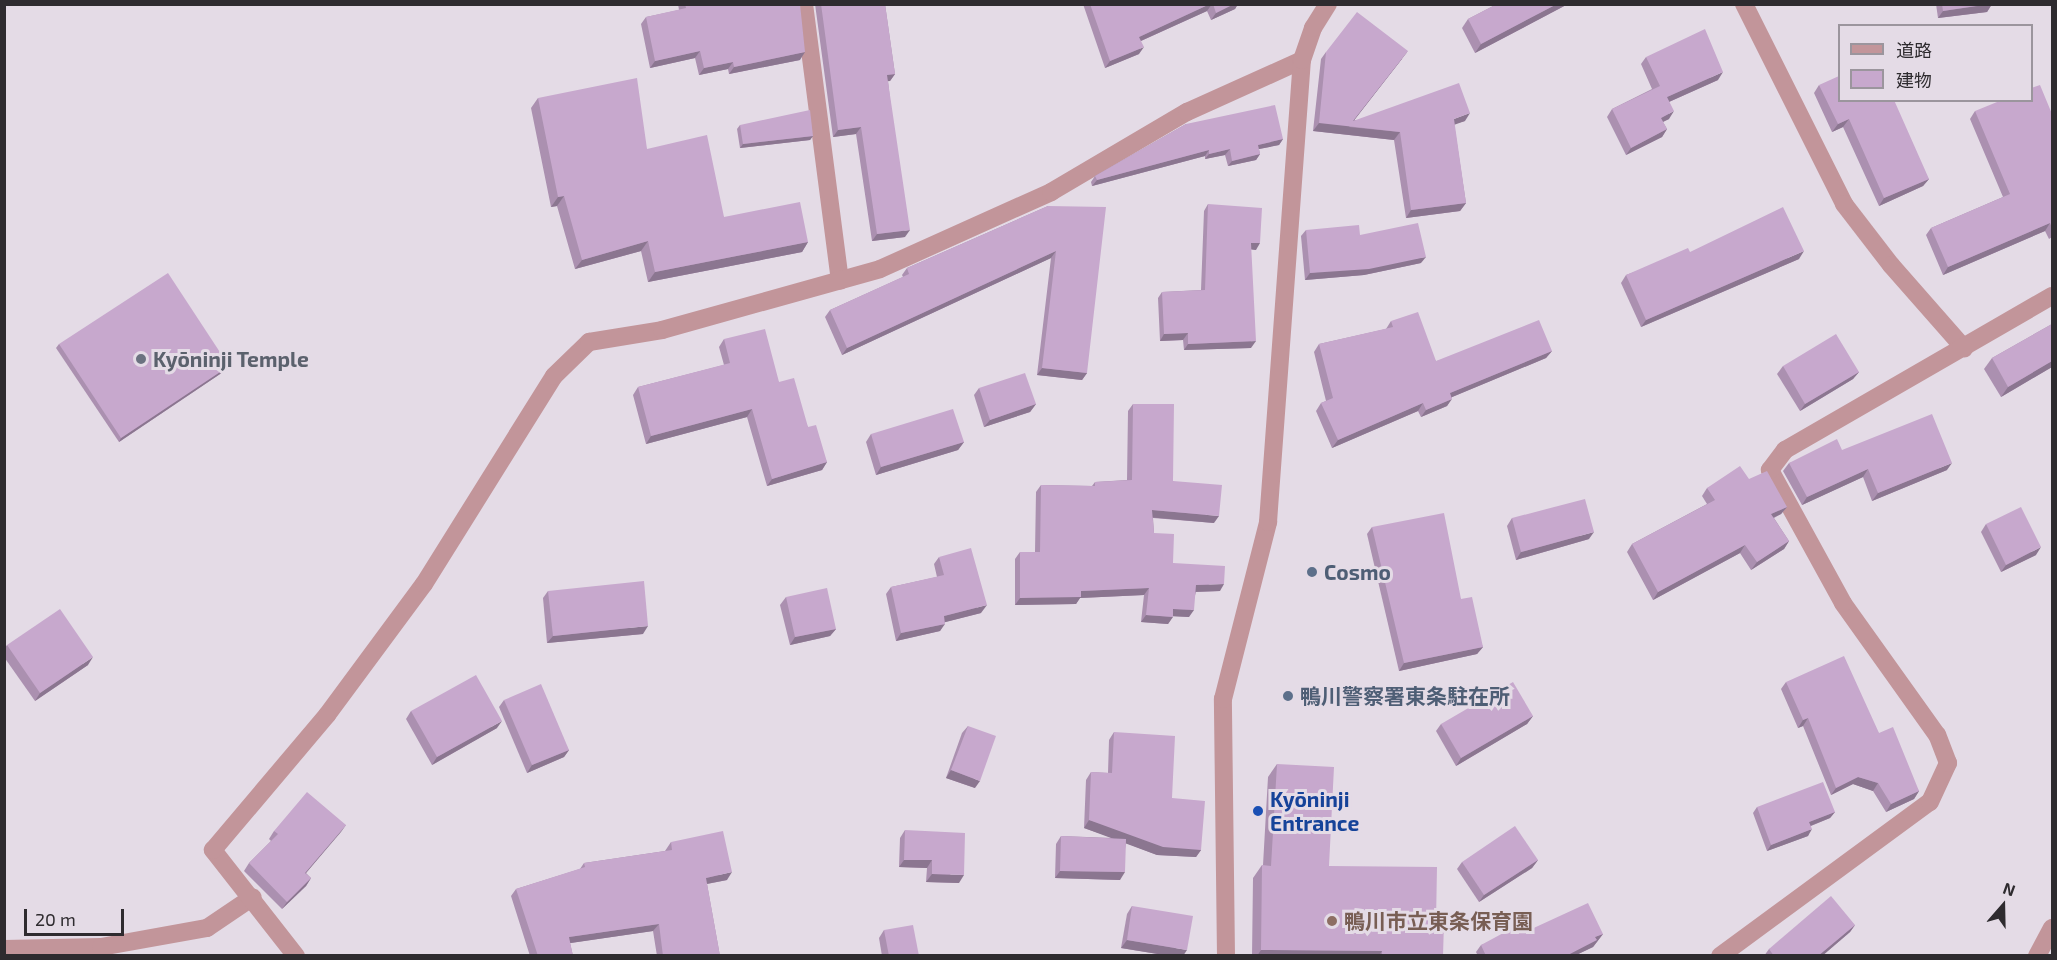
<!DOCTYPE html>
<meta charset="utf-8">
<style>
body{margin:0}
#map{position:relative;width:2057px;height:960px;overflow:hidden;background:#e4dbe6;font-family:"Exo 2","Noto Sans JP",sans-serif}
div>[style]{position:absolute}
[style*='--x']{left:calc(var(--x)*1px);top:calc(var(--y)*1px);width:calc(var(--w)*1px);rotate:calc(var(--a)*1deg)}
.street>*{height:18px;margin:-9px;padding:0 9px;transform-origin:9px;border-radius:9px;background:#c2959a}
.wall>*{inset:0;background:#ab90b0}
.shaded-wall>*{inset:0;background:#8b7690}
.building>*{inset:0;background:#c7a8cd}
.dots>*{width:16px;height:16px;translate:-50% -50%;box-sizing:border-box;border:3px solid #e4dbe6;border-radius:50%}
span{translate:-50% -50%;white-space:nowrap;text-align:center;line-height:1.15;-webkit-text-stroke:6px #e4dbe6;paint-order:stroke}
.worship-label{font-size:21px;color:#5b616d;font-weight:700}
.left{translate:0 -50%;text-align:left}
.service-label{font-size:21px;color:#4e5e75;font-weight:700}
.transit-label{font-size:21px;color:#164399;font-weight:700}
.education-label{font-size:21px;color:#785e54;font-weight:700}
.frame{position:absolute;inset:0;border:6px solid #2e2b2f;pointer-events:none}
.legend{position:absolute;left:1838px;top:24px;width:195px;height:78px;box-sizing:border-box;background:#e4dbe6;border:2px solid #9b959d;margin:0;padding:8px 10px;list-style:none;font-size:18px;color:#2e2b2f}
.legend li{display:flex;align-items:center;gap:12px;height:30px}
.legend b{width:30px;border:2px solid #9b959d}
.north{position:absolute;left:1973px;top:876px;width:60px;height:60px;-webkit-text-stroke:4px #e4dbe6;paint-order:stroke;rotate:20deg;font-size:16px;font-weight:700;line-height:24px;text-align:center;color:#2e2b2f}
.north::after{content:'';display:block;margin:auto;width:21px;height:27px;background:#2e2b2f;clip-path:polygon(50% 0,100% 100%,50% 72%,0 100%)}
.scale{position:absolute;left:24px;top:909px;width:100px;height:27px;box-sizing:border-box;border:3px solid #2e2b2f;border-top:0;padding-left:8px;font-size:18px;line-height:21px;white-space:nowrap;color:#2e2b2f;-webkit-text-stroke:4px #e4dbe6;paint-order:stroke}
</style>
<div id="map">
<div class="street">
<i style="--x:804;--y:4;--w:279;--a:82.6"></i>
<i style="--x:1744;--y:4;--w:224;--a:63.4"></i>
<i style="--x:1844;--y:204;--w:77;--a:52.4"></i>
<i style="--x:1891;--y:265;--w:111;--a:48.7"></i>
<i style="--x:4;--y:949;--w:97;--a:-1.2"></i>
<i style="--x:101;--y:947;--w:108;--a:-10.2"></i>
<i style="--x:207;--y:928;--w:55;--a:-34"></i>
<i style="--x:296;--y:956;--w:135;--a:-128.1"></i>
<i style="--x:213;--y:850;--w:177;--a:-49.8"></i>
<i style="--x:327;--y:715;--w:163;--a:-53.5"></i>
<i style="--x:424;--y:584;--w:245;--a:-58"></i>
<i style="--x:554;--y:376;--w:49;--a:-44.2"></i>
<i style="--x:589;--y:342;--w:74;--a:-9.3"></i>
<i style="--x:662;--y:330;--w:226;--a:-15.6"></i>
<i style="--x:880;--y:269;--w:188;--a:-24.2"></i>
<i style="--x:1051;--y:192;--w:158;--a:-30.5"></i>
<i style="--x:1187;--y:112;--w:126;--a:-24.3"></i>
<i style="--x:1226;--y:956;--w:257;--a:-90.7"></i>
<i style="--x:1223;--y:699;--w:183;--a:-75.7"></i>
<i style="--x:1268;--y:522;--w:463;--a:-85.8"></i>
<i style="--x:1302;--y:60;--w:34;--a:-71"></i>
<i style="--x:1313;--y:28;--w:28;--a:-58"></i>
<i style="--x:1720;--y:956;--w:260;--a:-36.3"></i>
<i style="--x:1930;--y:802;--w:43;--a:-65.2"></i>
<i style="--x:1948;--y:763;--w:30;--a:-111"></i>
<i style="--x:1937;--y:735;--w:162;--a:-125.5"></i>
<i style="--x:1843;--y:603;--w:152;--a:-118.8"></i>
<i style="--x:1770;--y:470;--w:25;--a:-53"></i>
<i style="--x:1785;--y:450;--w:308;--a:-30"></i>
<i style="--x:2037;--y:956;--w:32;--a:-62"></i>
</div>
<div class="wall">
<i style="clip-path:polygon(678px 4px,800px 4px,800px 60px,729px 74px,728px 69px,699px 75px,695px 58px,650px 68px,641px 24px,646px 17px,679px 10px)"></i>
<i style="clip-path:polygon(815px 4px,885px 4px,895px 74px,890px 81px,888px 81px,905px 237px,872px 241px,856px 134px,833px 137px)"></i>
<i style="clip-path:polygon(1083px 4px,1125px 5px,1238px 4px,1235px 9px,1211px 20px,1207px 11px,1141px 41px,1139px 54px,1105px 68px)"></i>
<i style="clip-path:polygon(1497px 4px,1568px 4px,1475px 53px,1462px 28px,1468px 19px)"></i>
<i style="clip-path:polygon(1936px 4px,1992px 4px,1987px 12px,1938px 18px)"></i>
<i style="clip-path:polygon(1326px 52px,1402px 59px,1354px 120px,1465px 121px,1454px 124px,1466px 203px,1460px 211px,1406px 218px,1394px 140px,1313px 131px,1321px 59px)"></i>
<i style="clip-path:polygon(1646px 57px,1718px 80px,1669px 102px,1669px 119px,1663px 122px,1667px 129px,1662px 137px,1626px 155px,1607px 117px,1612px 109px,1652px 89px,1641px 64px)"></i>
<i style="clip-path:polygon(1819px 85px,1929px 179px,1923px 186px,1879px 206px,1843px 127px,1832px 132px,1814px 93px)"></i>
<i style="clip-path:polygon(538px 98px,647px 149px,724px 217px,808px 242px,802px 252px,648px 282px,641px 251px,575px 269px,557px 206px,551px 207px,531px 108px)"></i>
<i style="clip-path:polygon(1975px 111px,2052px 114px,2052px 237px,2049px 239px,2045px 231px,1943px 275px,1926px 235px,1931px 228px,2003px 197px,1970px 119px)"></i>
<i style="clip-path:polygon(1186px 124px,1283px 139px,1279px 145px,1259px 149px,1260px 154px,1256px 160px,1228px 166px,1225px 155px,1205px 159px,1205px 156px,1092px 186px,1091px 182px,1095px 176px)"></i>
<i style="clip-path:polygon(740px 125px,813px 136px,810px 140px,740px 148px,737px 129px)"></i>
<i style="clip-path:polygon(1208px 204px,1256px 250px,1251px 249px,1251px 348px,1184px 350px,1183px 340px,1160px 341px,1158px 298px,1162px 292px,1201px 290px,1204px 211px)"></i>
<i style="clip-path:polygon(1048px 206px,1087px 373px,1082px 380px,1037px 375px,1051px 258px,842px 355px,825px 317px,830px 310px,903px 277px,902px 275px,907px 268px)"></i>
<i style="clip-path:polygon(1306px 230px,1360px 235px,1421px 263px,1364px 275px,1305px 280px,1301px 236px)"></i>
<i style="clip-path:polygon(1690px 252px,1799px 259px,1641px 327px,1621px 283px,1626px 275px)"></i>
<i style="clip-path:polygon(1391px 321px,1436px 361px,1552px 351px,1546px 358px,1452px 397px,1447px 406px,1421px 417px,1418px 411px,1332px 448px,1316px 411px,1321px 403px,1326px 401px,1314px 352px,1319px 344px,1386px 329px)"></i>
<i style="clip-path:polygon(2052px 324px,2052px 367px,2001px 397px,1984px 369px,1992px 358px)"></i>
<i style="clip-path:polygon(724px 339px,779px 382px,808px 427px,827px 462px,822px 470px,767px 486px,747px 417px,646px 444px,633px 395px,638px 387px,724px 365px,719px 347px)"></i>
<i style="clip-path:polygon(59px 344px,226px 370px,119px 442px,56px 348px)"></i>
<i style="clip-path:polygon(1783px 366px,1859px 372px,1853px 379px,1800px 411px,1777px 374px)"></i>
<i style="clip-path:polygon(979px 388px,1036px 404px,1030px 412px,984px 427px,974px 395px)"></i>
<i style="clip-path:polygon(1133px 404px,1173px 481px,1214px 523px,1153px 518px,1154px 533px,1173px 563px,1220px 591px,1196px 592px,1189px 617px,1173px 616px,1168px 624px,1141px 622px,1144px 595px,1080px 598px,1076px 604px,1015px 605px,1015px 559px,1020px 552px,1035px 552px,1036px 492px,1041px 485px,1092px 486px,1095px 482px,1127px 480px,1128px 411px)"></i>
<i style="clip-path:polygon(871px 434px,964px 442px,958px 450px,876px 475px,866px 442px)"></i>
<i style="clip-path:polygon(1842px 450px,1947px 470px,1872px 501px,1863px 477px,1802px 505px,1783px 471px,1789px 463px)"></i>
<i style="clip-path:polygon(1749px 479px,1787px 507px,1781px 514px,1774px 518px,1789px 541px,1784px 549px,1751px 570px,1740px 553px,1653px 600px,1627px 552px,1632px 544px,1707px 504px,1702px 496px,1707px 488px)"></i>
<i style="clip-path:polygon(1512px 518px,1589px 539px,1516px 560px,1507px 526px)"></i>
<i style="clip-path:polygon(1986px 524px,2036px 555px,2001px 572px,1981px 532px)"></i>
<i style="clip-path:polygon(1372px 527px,1461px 599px,1483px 647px,1477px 654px,1399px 671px,1367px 534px)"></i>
<i style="clip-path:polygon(939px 557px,981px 613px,945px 622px,940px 631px,896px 641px,886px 594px,891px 587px,937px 577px,934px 564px)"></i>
<i style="clip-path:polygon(548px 591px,643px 634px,547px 643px,543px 598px)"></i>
<i style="clip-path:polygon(786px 597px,836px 629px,830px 636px,790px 645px,780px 605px)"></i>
<i style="clip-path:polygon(7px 645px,88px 665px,35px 701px,4px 657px,4px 649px)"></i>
<i style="clip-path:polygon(1786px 682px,1879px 733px,1919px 791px,1914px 799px,1886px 812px,1873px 791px,1853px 784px,1831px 795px,1803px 726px,1798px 728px,1781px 689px)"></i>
<i style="clip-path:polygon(504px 700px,569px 750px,564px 757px,527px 773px,499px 707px)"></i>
<i style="clip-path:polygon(411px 711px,497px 728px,432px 765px,406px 719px)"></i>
<i style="clip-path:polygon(1533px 716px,1527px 724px,1456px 766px,1436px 731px,1441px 724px)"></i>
<i style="clip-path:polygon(968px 726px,975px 788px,946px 778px,962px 733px)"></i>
<i style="clip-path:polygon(1114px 732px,1172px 798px,1201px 850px,1196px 857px,1157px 855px,1126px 843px,1120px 880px,1055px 878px,1056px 844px,1061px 836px,1113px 838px,1084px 828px,1086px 780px,1091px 772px,1108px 773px,1109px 740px)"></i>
<i style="clip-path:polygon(1277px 764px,1329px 866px,1436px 922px,1443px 956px,1252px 956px,1253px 878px,1262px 865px,1263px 865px,1268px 777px)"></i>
<i style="clip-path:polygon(1757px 807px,1835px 812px,1830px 818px,1811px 826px,1808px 836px,1767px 851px,1753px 813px)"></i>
<i style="clip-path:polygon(346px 825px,306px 873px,311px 878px,306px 886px,282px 909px,244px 871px,249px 863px,271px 841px,269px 839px,274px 831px)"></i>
<i style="clip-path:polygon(905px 830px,959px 883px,926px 882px,927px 868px,899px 867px,900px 838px)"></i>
<i style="clip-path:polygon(671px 842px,727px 880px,707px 884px,720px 956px,657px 956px,653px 931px,570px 943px,573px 956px,530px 956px,511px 896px,516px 889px,580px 869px,584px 863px,665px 851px)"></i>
<i style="clip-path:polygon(1538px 860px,1532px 868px,1479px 902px,1457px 869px,1462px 862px)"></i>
<i style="clip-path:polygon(1132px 906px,1183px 956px,1170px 956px,1121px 948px,1127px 914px)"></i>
<i style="clip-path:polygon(1855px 925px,1850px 932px,1822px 956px,1764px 956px,1769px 949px)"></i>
<i style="clip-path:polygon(884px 930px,919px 956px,882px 956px,879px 938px)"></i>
<i style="clip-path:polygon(1525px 932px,1603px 934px,1593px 947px,1574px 956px,1478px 956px,1476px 952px,1481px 945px)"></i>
</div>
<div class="shaded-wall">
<i style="clip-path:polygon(1210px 4px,1212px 4px,1207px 11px,1134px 44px,1139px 37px)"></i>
<i style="clip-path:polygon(1234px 4px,1238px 4px,1235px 9px,1211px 20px,1216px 13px)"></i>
<i style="clip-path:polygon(1557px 4px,1568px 4px,1475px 53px,1481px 44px)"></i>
<i style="clip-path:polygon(1992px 4px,1987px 12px,1938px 18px,1943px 11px)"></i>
<i style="clip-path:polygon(1144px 47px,1139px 54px,1105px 68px,1110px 61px)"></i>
<i style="clip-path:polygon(700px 51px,695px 58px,650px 68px,655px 61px)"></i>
<i style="clip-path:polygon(1408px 51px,1349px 127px,1400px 132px,1394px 140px,1313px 131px,1319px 123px)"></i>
<i style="clip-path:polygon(805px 52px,800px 60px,729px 74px,734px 67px)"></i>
<i style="clip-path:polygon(733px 62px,728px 69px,699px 75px,704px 68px)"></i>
<i style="clip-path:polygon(1723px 72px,1718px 80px,1662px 105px,1667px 97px)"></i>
<i style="clip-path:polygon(895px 74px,890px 81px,882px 82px,887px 75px)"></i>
<i style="clip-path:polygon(1674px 111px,1669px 119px,1656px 125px,1661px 118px)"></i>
<i style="clip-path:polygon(1470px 113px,1465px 121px,1448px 127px,1454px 119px)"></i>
<i style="clip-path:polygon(1849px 119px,1843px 127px,1832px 132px,1838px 124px)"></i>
<i style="clip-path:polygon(861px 127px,856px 134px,833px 137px,838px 130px)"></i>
<i style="clip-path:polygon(1667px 129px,1662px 137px,1626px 155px,1631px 148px)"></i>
<i style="clip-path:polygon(813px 136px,810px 140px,740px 148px,743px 144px)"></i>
<i style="clip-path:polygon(1283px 139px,1279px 145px,1254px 150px,1258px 145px)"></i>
<i style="clip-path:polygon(1230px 149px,1225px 155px,1205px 159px,1209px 154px)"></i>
<i style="clip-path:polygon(1209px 150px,1205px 156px,1092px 186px,1097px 180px)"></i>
<i style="clip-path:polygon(1260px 154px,1256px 160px,1228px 166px,1232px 161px)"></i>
<i style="clip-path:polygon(1929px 179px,1923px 186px,1879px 206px,1884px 198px)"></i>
<i style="clip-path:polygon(564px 196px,557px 206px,551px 207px,558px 197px)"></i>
<i style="clip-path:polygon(1466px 203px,1460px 211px,1406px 218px,1411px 210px)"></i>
<i style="clip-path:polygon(2050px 223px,2045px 231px,1943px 275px,1948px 267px)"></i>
<i style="clip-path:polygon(910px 230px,905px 237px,872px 241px,877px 234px)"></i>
<i style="clip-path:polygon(648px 241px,641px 251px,575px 269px,582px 260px)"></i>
<i style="clip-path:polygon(808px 242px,802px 252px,648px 282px,655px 272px)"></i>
<i style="clip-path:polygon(1251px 243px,1260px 243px,1256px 250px,1247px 249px)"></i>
<i style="clip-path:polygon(1056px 251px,1051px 258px,842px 355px,847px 348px)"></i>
<i style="clip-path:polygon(1804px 251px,1799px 259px,1641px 327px,1646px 320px)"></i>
<i style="clip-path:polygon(1426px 257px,1421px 263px,1364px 275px,1305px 280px,1310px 273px)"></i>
<i style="clip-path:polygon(1188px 333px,1183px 340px,1160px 341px,1164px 334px)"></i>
<i style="clip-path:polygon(1256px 341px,1251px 348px,1184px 350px,1188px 344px)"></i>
<i style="clip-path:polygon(1552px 351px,1546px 358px,1445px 400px,1450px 393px)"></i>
<i style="clip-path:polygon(2052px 361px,2052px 367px,2001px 397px,2008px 387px)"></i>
<i style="clip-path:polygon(229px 366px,226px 370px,119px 442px,121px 438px)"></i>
<i style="clip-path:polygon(1042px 368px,1087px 373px,1082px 380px,1037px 375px)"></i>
<i style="clip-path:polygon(1859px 372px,1853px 379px,1800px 411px,1805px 404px)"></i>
<i style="clip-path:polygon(1452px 399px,1447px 406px,1421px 417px,1426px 410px)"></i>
<i style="clip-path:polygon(1423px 403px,1418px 411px,1332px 448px,1338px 440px)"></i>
<i style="clip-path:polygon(1036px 404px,1030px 412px,984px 427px,990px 420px)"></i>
<i style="clip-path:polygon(752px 409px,747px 417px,646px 444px,651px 436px)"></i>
<i style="clip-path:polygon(964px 442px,958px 450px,876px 475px,881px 467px)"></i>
<i style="clip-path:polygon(827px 462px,822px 470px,767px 486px,772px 479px)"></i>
<i style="clip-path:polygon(1952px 463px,1947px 470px,1872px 501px,1878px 493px)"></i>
<i style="clip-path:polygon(1868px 469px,1863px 477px,1802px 505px,1807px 497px)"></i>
<i style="clip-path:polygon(1787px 507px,1781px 514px,1766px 521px,1771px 514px)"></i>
<i style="clip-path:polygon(1152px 510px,1219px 516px,1214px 523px,1147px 517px)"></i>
<i style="clip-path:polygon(1594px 532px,1589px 539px,1516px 560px,1521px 552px)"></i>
<i style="clip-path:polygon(1789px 541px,1784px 549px,1751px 570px,1757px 562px)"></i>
<i style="clip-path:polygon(1745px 545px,1740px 553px,1653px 600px,1658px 592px)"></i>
<i style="clip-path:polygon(2041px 547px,2036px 555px,2001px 572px,2006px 565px)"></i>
<i style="clip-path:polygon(1224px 584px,1220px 591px,1191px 592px,1196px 585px)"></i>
<i style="clip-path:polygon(1149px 588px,1144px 595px,1080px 598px,1076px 604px,1015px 605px,1020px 598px,1081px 591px)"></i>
<i style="clip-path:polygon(987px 605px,981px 613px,938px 624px,944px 616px)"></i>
<i style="clip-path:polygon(1173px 609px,1194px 610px,1189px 617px,1168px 616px)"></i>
<i style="clip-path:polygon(1146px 615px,1173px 617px,1168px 624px,1141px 622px)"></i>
<i style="clip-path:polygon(945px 624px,940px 631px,896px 641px,901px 633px)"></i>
<i style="clip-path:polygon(648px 626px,643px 634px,547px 643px,553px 636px)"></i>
<i style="clip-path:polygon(836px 629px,830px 636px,790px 645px,795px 637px)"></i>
<i style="clip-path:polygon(1483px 647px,1477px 654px,1399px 671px,1404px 663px)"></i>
<i style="clip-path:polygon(93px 657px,88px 665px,35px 701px,40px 693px)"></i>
<i style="clip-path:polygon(1533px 716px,1527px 724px,1456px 766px,1461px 758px)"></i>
<i style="clip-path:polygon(1808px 718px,1803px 726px,1798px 728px,1803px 720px)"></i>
<i style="clip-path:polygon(502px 721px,497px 728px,432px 765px,437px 757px)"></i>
<i style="clip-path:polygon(569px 750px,564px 757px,527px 773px,532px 765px)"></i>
<i style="clip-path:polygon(951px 770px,980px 781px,975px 788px,946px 778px)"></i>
<i style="clip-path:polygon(1858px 777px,1878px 783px,1873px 791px,1853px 784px,1831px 795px,1836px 788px)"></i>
<i style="clip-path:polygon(1919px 791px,1914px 799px,1886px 812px,1891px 804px)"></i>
<i style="clip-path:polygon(1835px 812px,1830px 818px,1805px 828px,1809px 822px)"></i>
<i style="clip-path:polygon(1089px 820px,1201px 850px,1196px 857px,1157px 855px,1084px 828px)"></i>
<i style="clip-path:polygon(346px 825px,341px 832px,300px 880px,305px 873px)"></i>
<i style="clip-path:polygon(1812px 829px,1808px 836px,1767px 851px,1771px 845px)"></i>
<i style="clip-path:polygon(904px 860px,932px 860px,927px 868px,899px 867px)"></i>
<i style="clip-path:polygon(1538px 860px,1532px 868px,1479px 902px,1484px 895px)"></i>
<i style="clip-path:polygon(1060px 871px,1125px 872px,1120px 880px,1055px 878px)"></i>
<i style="clip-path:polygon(732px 872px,727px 880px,701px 885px,706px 878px)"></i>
<i style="clip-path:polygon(932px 874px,964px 875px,959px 883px,926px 882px)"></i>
<i style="clip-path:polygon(311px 878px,306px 886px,282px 909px,287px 902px)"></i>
<i style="clip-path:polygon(659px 924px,653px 931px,564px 944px,569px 937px)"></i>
<i style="clip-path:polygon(1855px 925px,1850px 932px,1822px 956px,1818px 956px)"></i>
<i style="clip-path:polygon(1603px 934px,1593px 947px,1574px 956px,1566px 956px,1595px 937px)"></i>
<i style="clip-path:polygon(1127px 940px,1187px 950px,1183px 956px,1170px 956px,1121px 948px)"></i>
<i style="clip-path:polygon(1261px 950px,1382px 951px,1379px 956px,1257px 956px)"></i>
</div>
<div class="building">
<i style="clip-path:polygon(685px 4px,800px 4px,805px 52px,734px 67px,733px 62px,704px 68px,700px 51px,655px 61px,646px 17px,686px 8px)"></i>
<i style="clip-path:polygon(821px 4px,885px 4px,895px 74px,887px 75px,910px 230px,877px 234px,861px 127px,838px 130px)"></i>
<i style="clip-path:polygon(1090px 4px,1125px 5px,1210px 4px,1139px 37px,1144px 47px,1110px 61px)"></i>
<i style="clip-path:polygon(1213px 4px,1234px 4px,1216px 13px)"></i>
<i style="clip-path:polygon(1497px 4px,1557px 4px,1481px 44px,1468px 19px)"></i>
<i style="clip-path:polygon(1942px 4px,1989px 4px,1943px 11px)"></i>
<i style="clip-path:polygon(1357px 12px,1408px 51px,1353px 121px,1459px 83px,1470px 113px,1454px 119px,1466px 203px,1411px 210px,1400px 132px,1319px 123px,1326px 52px)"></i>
<i style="clip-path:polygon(1705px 29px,1723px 72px,1667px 97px,1674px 111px,1661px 118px,1667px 129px,1631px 148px,1612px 109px,1660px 86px,1646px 57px)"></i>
<i style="clip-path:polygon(1839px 76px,1839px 100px,1894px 100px,1929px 179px,1884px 198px,1849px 119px,1838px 124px,1819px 85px)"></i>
<i style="clip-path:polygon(637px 78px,647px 149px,707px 135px,724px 217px,800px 202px,808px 242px,655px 272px,648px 241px,582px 260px,564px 196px,558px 197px,538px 98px)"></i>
<i style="clip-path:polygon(2040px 85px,2052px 114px,2052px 228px,2050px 223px,1948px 267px,1931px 228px,2010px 194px,1975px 111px,2002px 100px,2031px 100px,2031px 88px)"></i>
<i style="clip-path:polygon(1275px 105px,1283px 139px,1258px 145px,1260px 154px,1232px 161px,1230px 149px,1209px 154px,1209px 150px,1097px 180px,1095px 176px,1186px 124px)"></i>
<i style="clip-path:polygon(810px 110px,813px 136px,743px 144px,740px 125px)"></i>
<i style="clip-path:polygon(1208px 204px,1262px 208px,1260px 243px,1251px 243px,1256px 341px,1188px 344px,1188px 333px,1164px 334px,1162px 292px,1205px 290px)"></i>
<i style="clip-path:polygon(1048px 206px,1106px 207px,1087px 373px,1042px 368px,1056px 251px,847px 348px,830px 310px,909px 274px,907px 268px)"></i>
<i style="clip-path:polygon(1783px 207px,1804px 251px,1646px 320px,1626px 275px,1688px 248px,1690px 252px)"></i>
<i style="clip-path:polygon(1418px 223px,1426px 257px,1369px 269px,1310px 273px,1306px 230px,1359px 225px,1360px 235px)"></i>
<i style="clip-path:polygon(168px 273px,229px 366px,121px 438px,59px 344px)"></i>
<i style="clip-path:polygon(1418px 312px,1436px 361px,1539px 320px,1552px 351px,1450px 393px,1452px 399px,1426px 410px,1423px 403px,1338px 440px,1321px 403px,1333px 398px,1319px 344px,1393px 327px,1391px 321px)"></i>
<i style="clip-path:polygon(2052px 324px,2052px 361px,2008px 387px,1992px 358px)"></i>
<i style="clip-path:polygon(765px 329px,779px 382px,794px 378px,808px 427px,816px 425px,827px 462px,772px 479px,752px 409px,651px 436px,638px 387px,730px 363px,724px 339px)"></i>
<i style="clip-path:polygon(1836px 334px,1859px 372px,1805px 404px,1783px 366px)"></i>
<i style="clip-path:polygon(1025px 373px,1036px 404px,990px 420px,979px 388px)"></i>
<i style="clip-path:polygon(1133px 404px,1174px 404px,1173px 481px,1222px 485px,1219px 516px,1152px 510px,1154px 533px,1174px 534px,1173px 563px,1225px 566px,1224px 584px,1196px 585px,1194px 610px,1173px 609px,1173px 617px,1146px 615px,1149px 588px,1081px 591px,1081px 597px,1020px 598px,1020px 552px,1040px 552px,1041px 485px,1095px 486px,1095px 482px,1132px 480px)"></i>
<i style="clip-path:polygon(953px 409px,964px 442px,881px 467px,871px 434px)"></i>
<i style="clip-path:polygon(1932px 414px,1952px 463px,1878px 493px,1868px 469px,1807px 497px,1789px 463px,1837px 439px,1842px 450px)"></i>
<i style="clip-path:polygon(1740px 466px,1749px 479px,1767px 471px,1787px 507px,1771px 514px,1789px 541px,1757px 562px,1745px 545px,1658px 592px,1632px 544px,1715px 500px,1707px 488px)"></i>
<i style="clip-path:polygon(1585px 499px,1594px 532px,1521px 552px,1512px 518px)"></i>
<i style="clip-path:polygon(2021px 507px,2041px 547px,2006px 565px,1986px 524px)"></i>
<i style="clip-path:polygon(1444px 513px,1461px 599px,1472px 597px,1483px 647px,1404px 663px,1372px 527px)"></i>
<i style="clip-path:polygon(971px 548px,987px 605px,944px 616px,945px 624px,901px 633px,891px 587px,944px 575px,939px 557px)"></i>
<i style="clip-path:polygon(644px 581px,648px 626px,553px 636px,548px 591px)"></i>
<i style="clip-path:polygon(827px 588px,836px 629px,795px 637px,786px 597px)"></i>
<i style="clip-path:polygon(60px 609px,93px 657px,40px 693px,7px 645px)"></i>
<i style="clip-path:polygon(1844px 656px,1879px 733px,1893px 727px,1919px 791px,1891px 804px,1878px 783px,1858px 777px,1836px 788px,1808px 718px,1803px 720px,1786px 682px)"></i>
<i style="clip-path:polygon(476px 675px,502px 721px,437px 757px,411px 711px)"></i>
<i style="clip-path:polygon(1513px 682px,1533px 716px,1461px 758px,1441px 724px)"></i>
<i style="clip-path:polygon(541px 684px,569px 750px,532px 765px,504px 700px)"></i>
<i style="clip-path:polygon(968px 726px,996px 736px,980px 781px,951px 770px)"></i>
<i style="clip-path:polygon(1114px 732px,1175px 736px,1172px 798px,1205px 801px,1201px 850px,1163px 847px,1089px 820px,1091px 772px,1112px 773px)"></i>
<i style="clip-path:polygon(1277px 764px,1334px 767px,1329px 866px,1437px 867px,1436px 922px,1444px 922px,1443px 956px,1382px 956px,1382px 951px,1261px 950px,1262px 865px,1271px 866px)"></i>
<i style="clip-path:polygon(1823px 782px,1835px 812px,1809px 822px,1812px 829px,1771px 845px,1757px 807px)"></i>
<i style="clip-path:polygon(307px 792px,346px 825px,305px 873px,311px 878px,287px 902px,249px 863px,278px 834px,274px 831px)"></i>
<i style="clip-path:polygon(1515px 826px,1538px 860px,1484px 895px,1462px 862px)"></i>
<i style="clip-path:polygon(905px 830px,965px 833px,964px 875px,932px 874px,932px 860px,904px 860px)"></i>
<i style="clip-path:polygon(723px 831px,732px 872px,706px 878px,720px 956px,663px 956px,659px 924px,569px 937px,573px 956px,538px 956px,516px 889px,585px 867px,584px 863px,672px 850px,671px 842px)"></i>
<i style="clip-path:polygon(1061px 836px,1126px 839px,1125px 872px,1060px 871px)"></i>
<i style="clip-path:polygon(1831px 896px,1855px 925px,1818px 956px,1774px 956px,1769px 949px)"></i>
<i style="clip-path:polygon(1588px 903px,1603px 934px,1595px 937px,1597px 940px,1566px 956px,1486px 956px,1481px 945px,1520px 924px,1525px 932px)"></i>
<i style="clip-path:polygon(1132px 906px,1193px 916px,1187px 950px,1127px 940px)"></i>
<i style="clip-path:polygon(913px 925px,919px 956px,889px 956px,884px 930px)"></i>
</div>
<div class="dots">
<i style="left:141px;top:359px;background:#6b7280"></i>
<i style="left:1312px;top:572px;background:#5c6f8a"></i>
<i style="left:1288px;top:696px;background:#5c6f8a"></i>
<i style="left:1258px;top:811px;background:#1a4fb4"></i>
<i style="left:1332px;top:921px;background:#8d6e63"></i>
</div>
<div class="worship-label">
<span class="left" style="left:153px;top:359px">Kyōninji Temple</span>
</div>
<div class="service-label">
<span class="left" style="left:1324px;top:572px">Cosmo</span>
<span class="left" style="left:1300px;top:696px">鴨川警察署東条駐在所</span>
</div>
<div class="transit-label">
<span class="left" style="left:1270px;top:811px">Kyōninji<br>Entrance</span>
</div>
<div class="education-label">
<span class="left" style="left:1344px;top:921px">鴨川市立東条保育園</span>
</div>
<div class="frame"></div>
<ul class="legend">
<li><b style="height:8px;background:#c2959a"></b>道路</li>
<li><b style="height:16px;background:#c7a8cd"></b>建物</li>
</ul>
<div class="north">N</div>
<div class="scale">20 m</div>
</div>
